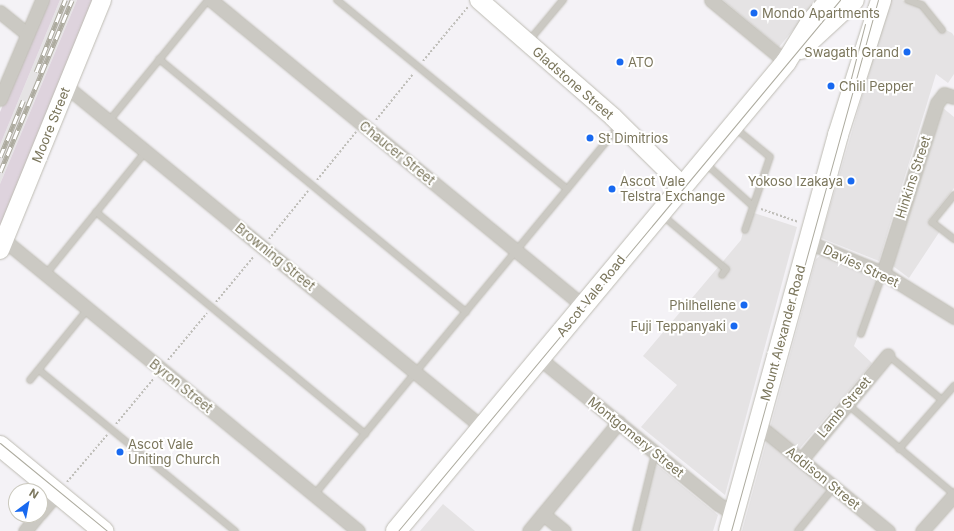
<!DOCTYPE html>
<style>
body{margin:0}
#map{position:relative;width:954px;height:531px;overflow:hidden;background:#f4f2f6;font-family:Inter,sans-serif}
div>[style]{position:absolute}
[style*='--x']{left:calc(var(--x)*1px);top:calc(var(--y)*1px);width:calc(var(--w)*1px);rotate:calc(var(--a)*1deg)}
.built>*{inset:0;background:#e5e3e4}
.green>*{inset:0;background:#ded3dd}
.path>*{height:2px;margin-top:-1px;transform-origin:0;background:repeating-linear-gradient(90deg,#c0bfba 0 2px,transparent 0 4px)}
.roads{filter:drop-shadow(0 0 1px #bebcb3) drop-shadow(0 0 1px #bebcb3)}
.lane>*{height:6px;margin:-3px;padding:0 3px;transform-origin:3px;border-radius:3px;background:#cbc9c3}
.street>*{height:13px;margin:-6.5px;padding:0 6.5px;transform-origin:6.5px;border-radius:6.5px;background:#cbc9c3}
.secondary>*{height:18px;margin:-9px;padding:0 9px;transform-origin:9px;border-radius:9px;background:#fff}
.primary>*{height:20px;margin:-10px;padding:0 10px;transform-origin:10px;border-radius:10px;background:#fff}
.tram>*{height:1px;margin:-0.5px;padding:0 0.5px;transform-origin:0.5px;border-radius:0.5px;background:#adab9f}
.rail>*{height:4.5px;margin-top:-2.25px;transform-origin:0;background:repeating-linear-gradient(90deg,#fff 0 9px,#adab9f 0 18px);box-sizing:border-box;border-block:1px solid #adab9f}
.dots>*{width:11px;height:11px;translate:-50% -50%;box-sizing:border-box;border:2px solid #fff;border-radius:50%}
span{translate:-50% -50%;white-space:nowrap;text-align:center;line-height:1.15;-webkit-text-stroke:4px #fff;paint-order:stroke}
.poi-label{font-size:13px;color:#7a755b}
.left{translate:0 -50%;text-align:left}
.right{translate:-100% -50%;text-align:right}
.street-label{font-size:13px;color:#7a755b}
.north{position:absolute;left:8px;top:483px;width:40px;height:40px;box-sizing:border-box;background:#fff;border:1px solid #cac8bd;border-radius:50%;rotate:32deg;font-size:11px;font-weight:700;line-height:16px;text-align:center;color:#7a755b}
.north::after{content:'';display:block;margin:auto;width:14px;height:18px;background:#1869f0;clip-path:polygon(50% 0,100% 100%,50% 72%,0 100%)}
</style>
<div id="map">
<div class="built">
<i style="clip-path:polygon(60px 0,77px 0,0 184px,0 145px)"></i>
<i style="clip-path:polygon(723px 0,818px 0,779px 47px)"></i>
<i style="clip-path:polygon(890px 0,902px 0,919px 6px,934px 24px,952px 33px,954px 36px,954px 74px,948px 83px,936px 74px,879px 261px,821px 238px)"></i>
<i style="clip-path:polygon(943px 108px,954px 117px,954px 188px,928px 221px,940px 231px,909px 278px,893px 266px)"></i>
<i style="clip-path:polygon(748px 211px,797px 227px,725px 495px,641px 427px,677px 385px,643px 356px,741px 240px)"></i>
<i style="clip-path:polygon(821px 255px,880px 281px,854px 346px,872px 363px,795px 454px,834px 487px,799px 531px,742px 531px,816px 259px)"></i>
<i style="clip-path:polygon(653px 462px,718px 515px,713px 531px,635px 531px)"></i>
<i style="clip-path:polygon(443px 504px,475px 531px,420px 531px)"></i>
</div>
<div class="green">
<i style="clip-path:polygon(47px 0,60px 0,0 145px,0 112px)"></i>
<i style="clip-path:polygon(77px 0,95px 0,0 227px,0 184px)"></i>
</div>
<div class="path">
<i style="--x:423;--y:61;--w:70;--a:-50.2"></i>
<i style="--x:376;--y:120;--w:59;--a:-51.2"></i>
<i style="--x:317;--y:180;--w:62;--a:-50.9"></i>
<i style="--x:761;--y:209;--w:39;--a:19"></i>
<i style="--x:269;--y:239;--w:62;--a:-50.9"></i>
<i style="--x:216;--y:302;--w:60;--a:-50.4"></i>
<i style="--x:168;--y:360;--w:61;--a:-50.3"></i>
<i style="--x:116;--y:424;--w:60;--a:-50.4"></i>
<i style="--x:67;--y:482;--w:62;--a:-49.6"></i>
</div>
<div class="roads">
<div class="lane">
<i style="--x:337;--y:0;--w:298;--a:39.4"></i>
<i style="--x:908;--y:0;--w:15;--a:20"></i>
<i style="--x:922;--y:5;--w:32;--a:51"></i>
<i style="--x:528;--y:42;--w:55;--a:-50.2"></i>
<i style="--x:159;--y:59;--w:398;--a:39.5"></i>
<i style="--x:109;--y:121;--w:156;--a:-50.7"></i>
<i style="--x:735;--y:128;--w:45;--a:39.6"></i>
<i style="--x:770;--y:157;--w:77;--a:108.9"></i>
<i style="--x:705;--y:163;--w:64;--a:41.9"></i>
<i style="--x:954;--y:195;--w:35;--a:129"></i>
<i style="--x:932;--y:222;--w:28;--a:38"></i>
<i style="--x:96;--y:212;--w:349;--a:39.5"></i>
<i style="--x:662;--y:215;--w:84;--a:40.2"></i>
<i style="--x:726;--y:269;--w:7;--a:124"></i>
<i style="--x:46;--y:274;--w:159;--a:-50.9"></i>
<i style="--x:861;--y:334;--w:65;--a:-70.2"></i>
<i style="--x:888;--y:355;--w:70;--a:39.8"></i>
<i style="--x:39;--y:370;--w:254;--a:39.4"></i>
<i style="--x:30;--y:380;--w:92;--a:-50.8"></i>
<i style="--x:847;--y:404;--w:140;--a:40.1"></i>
<i style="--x:899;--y:449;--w:84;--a:-48.9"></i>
<i style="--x:314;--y:495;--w:479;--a:-50.4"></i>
<i style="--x:636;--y:531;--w:80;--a:-76.3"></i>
<i style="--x:798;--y:531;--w:57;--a:-50.7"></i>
</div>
<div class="street">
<i style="--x:211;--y:0;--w:482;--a:39.4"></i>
<i style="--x:711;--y:0;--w:97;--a:39.6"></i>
<i style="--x:0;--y:12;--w:35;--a:39"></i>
<i style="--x:67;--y:87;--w:536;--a:39.33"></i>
<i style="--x:0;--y:99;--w:108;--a:-67"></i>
<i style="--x:4;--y:240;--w:458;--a:39.4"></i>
<i style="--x:808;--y:242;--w:81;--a:22.5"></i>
<i style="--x:883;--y:273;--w:84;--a:31.8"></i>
<i style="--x:883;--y:273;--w:178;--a:-72.4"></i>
<i style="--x:937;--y:103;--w:11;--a:-52"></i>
<i style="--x:944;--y:94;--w:10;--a:17"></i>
<i style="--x:539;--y:358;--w:231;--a:39.2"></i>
<i style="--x:718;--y:504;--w:17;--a:31"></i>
<i style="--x:758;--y:425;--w:168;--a:39.2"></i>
<i style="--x:801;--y:460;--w:136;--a:-50.4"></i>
<i style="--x:40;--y:513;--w:26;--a:-50"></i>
<i style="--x:543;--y:514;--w:27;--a:39"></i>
<i style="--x:25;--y:531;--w:21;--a:-51"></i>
<i style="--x:529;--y:531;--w:141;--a:-50.5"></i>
<i style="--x:922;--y:531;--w:48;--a:-48.4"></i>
</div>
<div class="secondary">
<i style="--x:479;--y:0;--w:178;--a:41.1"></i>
<i style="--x:613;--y:117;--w:98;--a:44.6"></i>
<i style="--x:0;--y:250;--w:270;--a:-67.8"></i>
</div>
<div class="primary">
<i style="--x:801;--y:49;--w:72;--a:-42.8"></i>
<i style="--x:0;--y:446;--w:134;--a:39.5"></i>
<i style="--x:396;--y:531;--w:610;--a:-50.25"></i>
<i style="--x:786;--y:62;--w:47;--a:-58"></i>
<i style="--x:811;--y:22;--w:29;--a:-49"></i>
<i style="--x:729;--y:531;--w:411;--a:-74.6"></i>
<i style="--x:838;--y:135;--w:142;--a:-72.3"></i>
</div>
</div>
<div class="tram">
<i style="--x:850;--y:82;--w:60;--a:-75.5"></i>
<i style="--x:0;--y:443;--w:139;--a:39.4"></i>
<i style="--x:398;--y:531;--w:691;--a:-50.23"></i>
<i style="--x:731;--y:531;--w:551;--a:-74.53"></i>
</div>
<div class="rail">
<i style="--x:36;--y:72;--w:78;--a:-68.1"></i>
<i style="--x:0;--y:157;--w:61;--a:-67.7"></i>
<i style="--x:0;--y:172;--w:186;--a:-67.3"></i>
</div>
<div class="dots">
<i style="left:754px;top:13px;background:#1869f0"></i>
<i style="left:907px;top:52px;background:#1869f0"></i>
<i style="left:620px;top:62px;background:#1869f0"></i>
<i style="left:831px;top:86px;background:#1869f0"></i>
<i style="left:590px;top:138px;background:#1869f0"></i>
<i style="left:851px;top:181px;background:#1869f0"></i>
<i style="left:612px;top:189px;background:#1869f0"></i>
<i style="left:744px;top:305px;background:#1869f0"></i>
<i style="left:734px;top:326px;background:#1869f0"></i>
<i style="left:120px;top:452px;background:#1869f0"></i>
</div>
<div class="poi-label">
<span class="left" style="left:762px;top:13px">Mondo Apartments</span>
<span class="right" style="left:899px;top:52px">Swagath Grand</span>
<span class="left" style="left:628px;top:62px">ATO</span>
<span class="left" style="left:839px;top:86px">Chili Pepper</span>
<span class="left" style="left:598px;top:138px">St Dimitrios</span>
<span class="right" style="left:843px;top:181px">Yokoso Izakaya</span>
<span class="left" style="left:620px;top:189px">Ascot Vale<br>Telstra Exchange</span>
<span class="right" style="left:736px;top:305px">Philhellene</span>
<span class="right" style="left:726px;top:326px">Fuji Teppanyaki</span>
<span class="left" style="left:128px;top:452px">Ascot Vale<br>Uniting Church</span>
</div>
<div class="street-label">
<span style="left:573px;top:83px;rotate:41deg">Gladstone Street</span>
<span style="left:51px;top:125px;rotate:-68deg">Moore Street</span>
<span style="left:397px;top:153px;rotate:39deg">Chaucer Street</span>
<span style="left:913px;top:177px;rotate:-72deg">Hinkins Street</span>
<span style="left:275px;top:257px;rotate:39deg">Browning Street</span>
<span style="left:861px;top:266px;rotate:25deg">Davies Street</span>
<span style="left:591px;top:296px;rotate:-51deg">Ascot Vale Road</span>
<span style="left:783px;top:333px;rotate:-75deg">Mount Alexander Road</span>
<span style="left:181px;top:386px;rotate:39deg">Byron Street</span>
<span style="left:844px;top:407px;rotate:-50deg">Lamb Street</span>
<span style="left:636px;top:437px;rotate:39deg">Montgomery Street</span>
<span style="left:823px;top:478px;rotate:39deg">Addison Street</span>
</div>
<div class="north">N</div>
</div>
